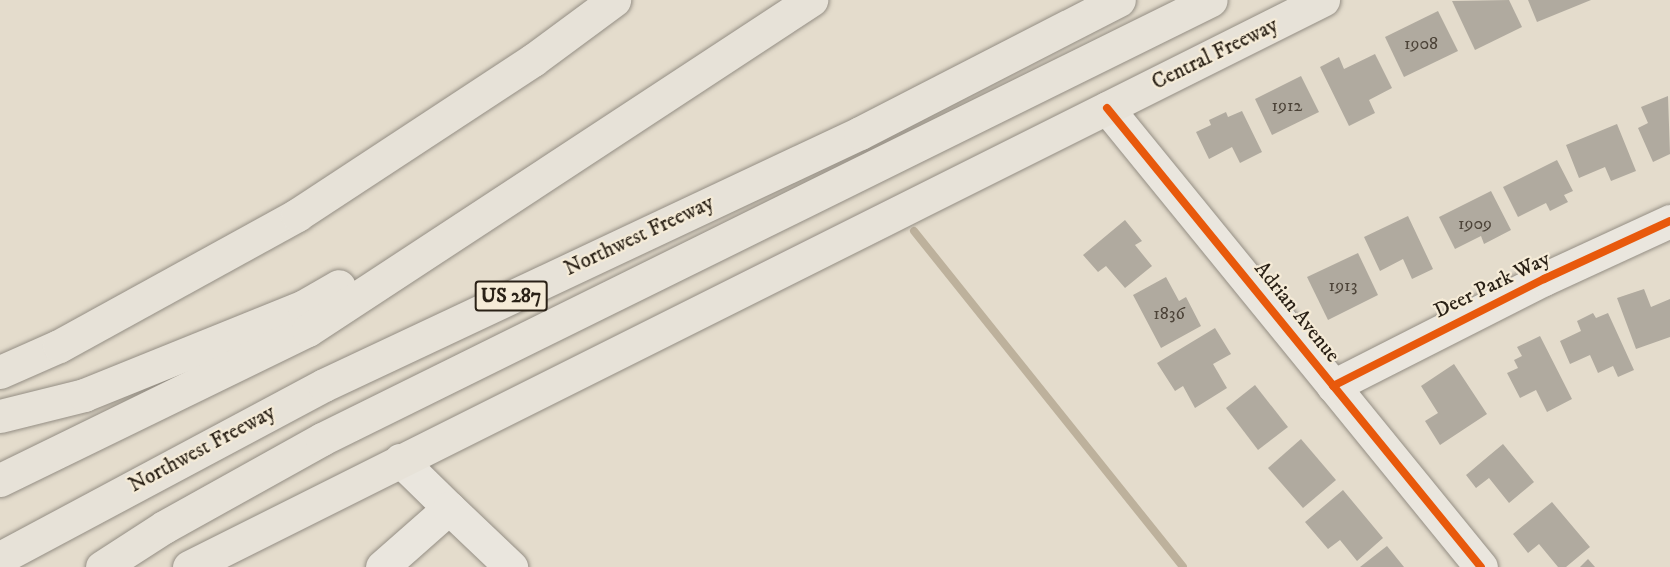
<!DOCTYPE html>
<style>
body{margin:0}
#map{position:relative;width:1670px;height:567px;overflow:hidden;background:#e4dccc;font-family:"IM FELL DW Pica",serif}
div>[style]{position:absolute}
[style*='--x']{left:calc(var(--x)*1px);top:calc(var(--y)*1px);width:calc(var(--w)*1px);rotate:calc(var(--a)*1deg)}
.stream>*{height:8px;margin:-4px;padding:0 4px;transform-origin:4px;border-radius:4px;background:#bdb19c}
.building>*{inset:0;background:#b0aa9f}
.roads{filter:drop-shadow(0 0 2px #948e84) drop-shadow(0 0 2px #948e84)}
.minor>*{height:33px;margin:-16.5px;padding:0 16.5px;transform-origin:16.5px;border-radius:16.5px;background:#eae6de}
.major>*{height:33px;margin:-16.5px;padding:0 16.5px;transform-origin:16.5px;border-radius:16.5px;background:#e7e2d8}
.highway>*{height:33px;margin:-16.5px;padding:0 16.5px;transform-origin:16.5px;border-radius:16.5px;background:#e7e2d8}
.cycleway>*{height:8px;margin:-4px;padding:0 4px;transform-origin:4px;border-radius:4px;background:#e8590c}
span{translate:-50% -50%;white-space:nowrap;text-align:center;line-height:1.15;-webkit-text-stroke:4.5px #f5ebd7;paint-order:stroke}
.number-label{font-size:18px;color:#4c4338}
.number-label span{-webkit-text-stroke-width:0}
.shield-label span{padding:2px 4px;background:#f5ebd7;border:2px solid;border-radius:4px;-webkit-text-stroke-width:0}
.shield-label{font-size:20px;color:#2a2116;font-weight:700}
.street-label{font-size:21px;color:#2a2116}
</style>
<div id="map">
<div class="stream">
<i style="--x:914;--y:231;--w:430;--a:51.3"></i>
</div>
<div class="building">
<i style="clip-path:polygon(1509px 0,1522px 27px,1475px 50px,1452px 1px)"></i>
<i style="clip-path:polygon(1528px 0,1591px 0,1537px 22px)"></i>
<i style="clip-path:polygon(1438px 11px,1458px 51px,1404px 77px,1385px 37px)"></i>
<i style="clip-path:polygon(1375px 54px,1392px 88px,1369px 100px,1375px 113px,1349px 126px,1320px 67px,1339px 57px,1344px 69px)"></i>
<i style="clip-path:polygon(1301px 76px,1319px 112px,1272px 135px,1255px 99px)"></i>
<i style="clip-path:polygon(1668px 96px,1670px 154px,1653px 162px,1638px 128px,1648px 123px,1641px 107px)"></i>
<i style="clip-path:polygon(1242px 111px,1262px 152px,1240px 163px,1232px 147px,1209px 159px,1196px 132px,1211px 125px,1209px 120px,1226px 112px,1228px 117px)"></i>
<i style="clip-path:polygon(1617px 124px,1636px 171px,1611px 181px,1605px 167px,1579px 178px,1566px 145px)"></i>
<i style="clip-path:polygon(1557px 160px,1573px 191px,1564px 195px,1568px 202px,1550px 211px,1546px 203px,1518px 217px,1503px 187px)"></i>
<i style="clip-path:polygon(1491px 191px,1511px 230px,1484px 244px,1481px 236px,1455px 249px,1439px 217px)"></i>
<i style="clip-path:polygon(1408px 216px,1433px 269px,1412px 279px,1403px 259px,1380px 271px,1364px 237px)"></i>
<i style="clip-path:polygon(1125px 220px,1142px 241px,1135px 245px,1152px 266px,1125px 288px,1106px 266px,1098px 272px,1083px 255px)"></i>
<i style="clip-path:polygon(1358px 253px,1378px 295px,1328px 320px,1307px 277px)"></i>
<i style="clip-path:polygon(1166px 277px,1179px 301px,1186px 297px,1201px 326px,1161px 348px,1133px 295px)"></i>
<i style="clip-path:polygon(1644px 289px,1651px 307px,1670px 299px,1670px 337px,1636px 349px,1617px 298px)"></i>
<i style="clip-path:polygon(1593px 313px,1596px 318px,1608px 313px,1634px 370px,1618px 377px,1613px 366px,1598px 373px,1590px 355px,1570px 364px,1560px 341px,1581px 331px,1577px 321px)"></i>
<i style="clip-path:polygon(1215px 328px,1231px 354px,1213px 364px,1227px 388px,1195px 408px,1183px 386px,1175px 391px,1157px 363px)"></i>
<i style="clip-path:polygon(1540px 336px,1572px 399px,1547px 412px,1536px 390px,1520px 398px,1507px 373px,1518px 368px,1514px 360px,1522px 356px,1517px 347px)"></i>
<i style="clip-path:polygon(1454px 364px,1487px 414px,1440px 445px,1425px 421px,1438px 413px,1421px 386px)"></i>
<i style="clip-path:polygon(1255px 385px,1288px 427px,1258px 450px,1226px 408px)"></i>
<i style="clip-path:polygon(1301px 439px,1336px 480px,1303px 508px,1268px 468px)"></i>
<i style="clip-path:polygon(1503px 444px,1534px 482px,1509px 503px,1489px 478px,1476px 488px,1466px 475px)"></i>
<i style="clip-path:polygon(1343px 490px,1383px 538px,1357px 561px,1340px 540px,1328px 549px,1305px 522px)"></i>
<i style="clip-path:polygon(1552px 502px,1590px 547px,1566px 567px,1558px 567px,1539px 544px,1528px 553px,1513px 534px)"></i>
<i style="clip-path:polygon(1387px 546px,1404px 567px,1360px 567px)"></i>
<i style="clip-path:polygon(1588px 559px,1595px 567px,1580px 567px)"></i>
</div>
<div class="roads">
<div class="minor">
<i style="--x:1107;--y:108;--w:592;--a:50.83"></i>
<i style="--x:1333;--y:386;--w:237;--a:-26.9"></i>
<i style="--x:1544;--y:279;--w:139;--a:-24.7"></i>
<i style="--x:400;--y:460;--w:69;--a:44.4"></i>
<i style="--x:382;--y:567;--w:89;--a:-41.4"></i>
<i style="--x:449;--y:508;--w:86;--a:43.6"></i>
</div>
<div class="major">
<i style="--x:0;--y:372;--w:64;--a:-23.8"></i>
<i style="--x:59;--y:346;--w:272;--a:-28.8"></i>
<i style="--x:297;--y:215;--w:282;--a:-33.3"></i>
<i style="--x:533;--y:60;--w:101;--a:-36.5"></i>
<i style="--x:189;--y:567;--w:1268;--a:-26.57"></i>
</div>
<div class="highway">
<i style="--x:0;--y:416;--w:87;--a:-14"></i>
<i style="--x:84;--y:395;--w:237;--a:-22"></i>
<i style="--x:304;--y:306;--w:40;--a:-29.7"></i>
<i style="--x:0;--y:480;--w:343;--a:-26"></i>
<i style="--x:308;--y:330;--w:602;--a:-33.27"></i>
<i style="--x:0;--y:558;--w:367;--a:-28.1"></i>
<i style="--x:324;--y:385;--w:592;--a:-25.18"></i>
<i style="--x:860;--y:133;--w:291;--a:-27.2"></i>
<i style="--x:102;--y:567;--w:74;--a:-32.8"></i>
<i style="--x:164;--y:527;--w:181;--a:-29.1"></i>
<i style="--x:322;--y:439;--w:991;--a:-26.28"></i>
</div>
</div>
<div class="cycleway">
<i style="--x:1107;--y:108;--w:592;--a:50.83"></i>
<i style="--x:1333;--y:386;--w:237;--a:-26.9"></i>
<i style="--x:1544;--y:279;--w:139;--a:-24.7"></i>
</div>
<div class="number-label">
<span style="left:1421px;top:44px">1908</span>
<span style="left:1287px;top:106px">1912</span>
<span style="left:1475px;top:224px">1909</span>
<span style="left:1343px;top:286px">1913</span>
<span style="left:1169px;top:314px">1836</span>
</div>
<div class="shield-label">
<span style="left:511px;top:296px">US 287</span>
</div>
<div class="street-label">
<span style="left:1215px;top:54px;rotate:-26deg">Central Freeway</span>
<span style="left:639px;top:236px;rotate:-25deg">Northwest Freeway</span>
<span style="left:1492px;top:285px;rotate:-26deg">Deer Park Way</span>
<span style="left:1297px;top:312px;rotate:51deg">Adrian Avenue</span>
<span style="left:202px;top:449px;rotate:-28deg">Northwest Freeway</span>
</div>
</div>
